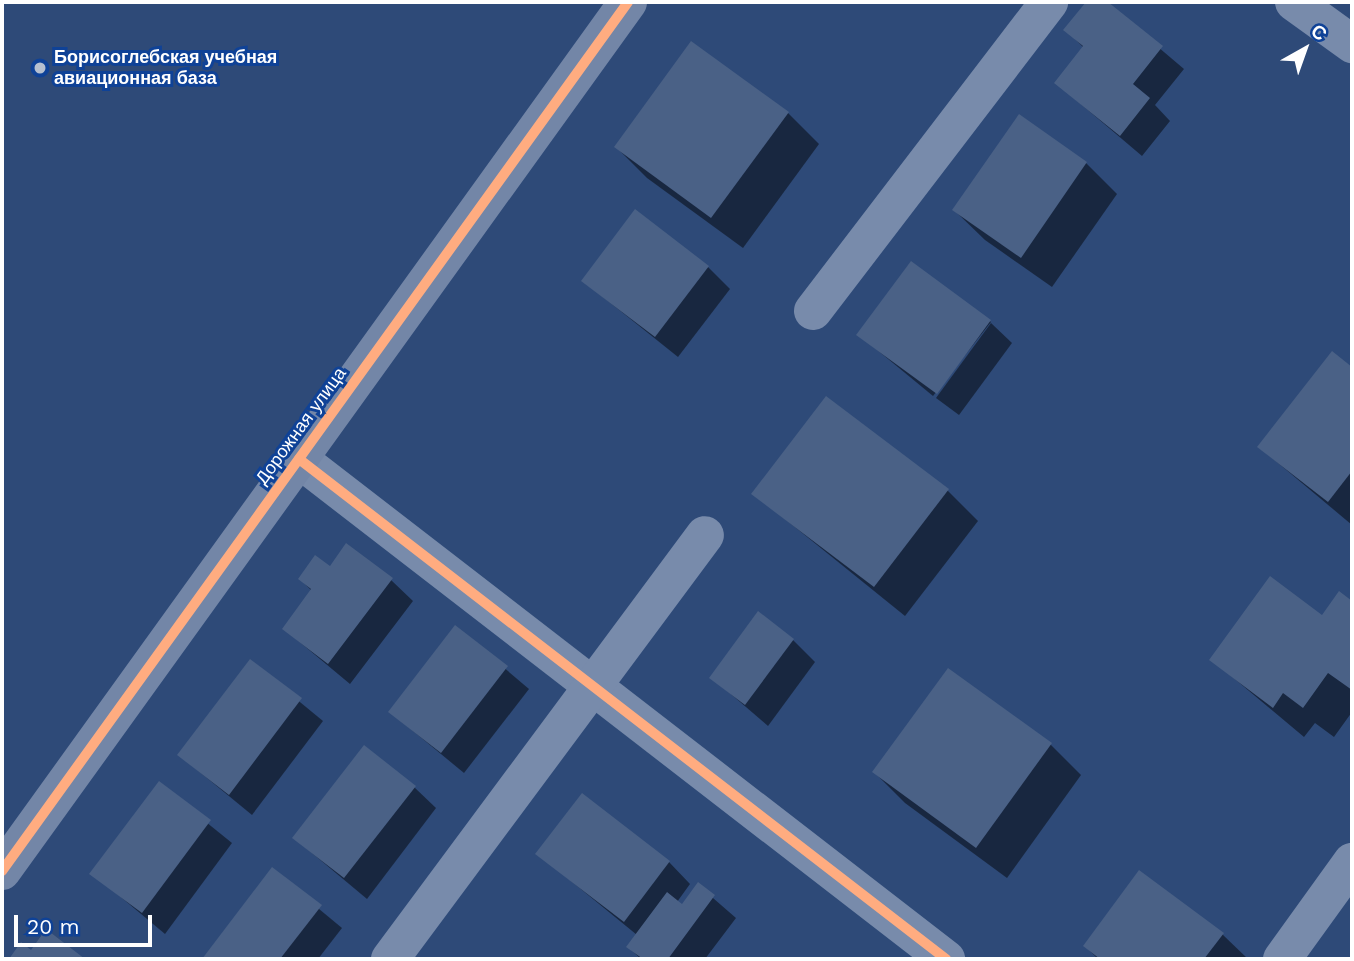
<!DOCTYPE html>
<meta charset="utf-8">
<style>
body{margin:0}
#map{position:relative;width:1354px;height:961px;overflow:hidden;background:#2e4a78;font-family:"Work Sans",sans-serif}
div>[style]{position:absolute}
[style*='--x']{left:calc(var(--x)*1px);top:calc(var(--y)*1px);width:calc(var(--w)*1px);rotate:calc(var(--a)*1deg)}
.shadow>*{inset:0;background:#0007}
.building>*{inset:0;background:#4a6186}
.street>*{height:38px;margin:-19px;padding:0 19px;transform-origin:19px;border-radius:19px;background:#788bab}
.secondary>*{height:38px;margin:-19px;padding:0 19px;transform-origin:19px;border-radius:19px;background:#7386a7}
.cycleway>*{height:10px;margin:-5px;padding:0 5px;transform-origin:5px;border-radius:5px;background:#ffac80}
.dots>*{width:19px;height:19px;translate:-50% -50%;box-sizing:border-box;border:4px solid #0f4297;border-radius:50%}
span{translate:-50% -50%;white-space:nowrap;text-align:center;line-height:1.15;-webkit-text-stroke:6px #0f4297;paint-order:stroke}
.poi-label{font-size:18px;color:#fff;font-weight:700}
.left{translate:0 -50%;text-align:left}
.street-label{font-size:18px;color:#fff}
.frame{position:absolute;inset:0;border:4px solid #fff;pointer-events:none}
.north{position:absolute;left:1270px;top:14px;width:70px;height:70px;-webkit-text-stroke:5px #0f4297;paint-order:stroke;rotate:40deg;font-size:19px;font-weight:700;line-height:28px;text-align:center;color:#fff}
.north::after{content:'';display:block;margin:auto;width:24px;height:32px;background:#fff;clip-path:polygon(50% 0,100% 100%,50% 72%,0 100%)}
.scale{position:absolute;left:14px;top:915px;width:138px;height:32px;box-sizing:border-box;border:4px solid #fff;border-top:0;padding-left:9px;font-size:21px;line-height:24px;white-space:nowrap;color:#fff;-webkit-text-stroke:5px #0f4297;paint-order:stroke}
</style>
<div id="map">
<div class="shadow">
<i style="clip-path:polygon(1088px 2px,1105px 2px,1184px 69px,1155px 105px,1170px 121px,1142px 156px,1056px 83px,1084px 48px,1066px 30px)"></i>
<i style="clip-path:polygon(788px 113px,819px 144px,743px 248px,647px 178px,616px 147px)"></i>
<i style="clip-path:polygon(1019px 117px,1086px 163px,1117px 194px,1052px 287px,985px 240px,954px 210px)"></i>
<i style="clip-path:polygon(911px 263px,991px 322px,933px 396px,859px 335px)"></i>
<i style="clip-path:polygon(708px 267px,730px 289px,678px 357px,583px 281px)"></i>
<i style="clip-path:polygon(991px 323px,1012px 343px,959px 415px,936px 398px)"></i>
<i style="clip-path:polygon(1332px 353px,1352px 369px,1352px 525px,1259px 447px)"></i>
<i style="clip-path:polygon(947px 490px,978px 521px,905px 616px,754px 494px)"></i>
<i style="clip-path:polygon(330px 568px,391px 580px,413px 601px,350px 684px,284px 629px,312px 591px,300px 579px)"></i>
<i style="clip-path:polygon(1339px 594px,1352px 603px,1352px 712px,1334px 737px,1315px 723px,1304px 737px,1211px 659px,1322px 617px)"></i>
<i style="clip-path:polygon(456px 627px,529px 689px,464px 773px,390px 712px)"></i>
<i style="clip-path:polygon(793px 640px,815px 662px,768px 726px,711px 677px)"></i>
<i style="clip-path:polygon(250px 661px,323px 721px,252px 815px,179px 755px)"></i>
<i style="clip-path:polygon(948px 671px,1051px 745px,1081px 775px,1007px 878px,905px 803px,874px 772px)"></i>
<i style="clip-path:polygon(159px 784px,232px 843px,165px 934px,92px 873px)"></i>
<i style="clip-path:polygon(414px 787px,436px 808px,367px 899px,294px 838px)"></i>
<i style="clip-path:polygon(538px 854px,669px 862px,690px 884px,677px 902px,683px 906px,698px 885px,736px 918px,705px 959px,641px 959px,628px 947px,637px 935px)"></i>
<i style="clip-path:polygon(272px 870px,342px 928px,318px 959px,204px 959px)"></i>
<i style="clip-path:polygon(1222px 934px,1248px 959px,1098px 959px,1085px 946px)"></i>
</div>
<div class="building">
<i style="clip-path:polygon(1086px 2px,1108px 2px,1163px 46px,1133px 84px,1150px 98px,1120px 136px,1054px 83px,1083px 46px,1063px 30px)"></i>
<i style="clip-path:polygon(691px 41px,789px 112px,711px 218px,614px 147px)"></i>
<i style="clip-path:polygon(1019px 114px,1087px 162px,1021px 258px,952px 210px)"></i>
<i style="clip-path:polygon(635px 209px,709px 266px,655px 337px,581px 281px)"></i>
<i style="clip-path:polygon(911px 261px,991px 320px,937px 394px,856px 335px)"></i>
<i style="clip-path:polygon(1332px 351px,1352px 367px,1352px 471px,1328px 502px,1257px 447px)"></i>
<i style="clip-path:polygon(826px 396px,949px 489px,874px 587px,751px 494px)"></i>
<i style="clip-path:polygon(346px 543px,393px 578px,328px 664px,282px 629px,311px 589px,298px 579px,315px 555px,330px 566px)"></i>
<i style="clip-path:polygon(1270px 576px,1322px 615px,1339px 591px,1352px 601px,1352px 690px,1328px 673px,1303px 708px,1283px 693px,1273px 708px,1209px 660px)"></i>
<i style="clip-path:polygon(758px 611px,794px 639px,745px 705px,709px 678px)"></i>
<i style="clip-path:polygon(455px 625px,508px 666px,441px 753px,388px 712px)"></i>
<i style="clip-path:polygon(250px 659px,302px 698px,229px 795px,177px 755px)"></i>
<i style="clip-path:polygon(948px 668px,1052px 743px,976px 848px,872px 772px)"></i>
<i style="clip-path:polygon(364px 745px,416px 786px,344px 878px,292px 838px)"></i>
<i style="clip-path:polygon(159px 781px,211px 820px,142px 913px,89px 874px)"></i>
<i style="clip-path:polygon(582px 793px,670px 861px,624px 922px,535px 854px)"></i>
<i style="clip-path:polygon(272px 867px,322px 905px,280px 959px,202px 959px)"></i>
<i style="clip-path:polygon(1139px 870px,1224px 933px,1204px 959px,1100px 959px,1083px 946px)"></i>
<i style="clip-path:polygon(698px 882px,715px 895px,668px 959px,643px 959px,626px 947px,667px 892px,682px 904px)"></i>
<i style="clip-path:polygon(46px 929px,85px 959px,9px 959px,21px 942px,31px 950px)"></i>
</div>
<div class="street">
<i style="--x:1294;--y:2;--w:72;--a:35.9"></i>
<i style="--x:813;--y:311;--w:389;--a:-52.6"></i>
<i style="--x:299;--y:459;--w:818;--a:37.7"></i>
<i style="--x:390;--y:959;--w:528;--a:-53.39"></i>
<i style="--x:1282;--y:959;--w:120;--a:-54.2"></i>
</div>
<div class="secondary">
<i style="--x:2;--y:871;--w:1071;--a:-54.23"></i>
</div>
<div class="cycleway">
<i style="--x:299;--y:459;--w:818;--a:37.7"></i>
<i style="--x:2;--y:871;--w:1071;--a:-54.23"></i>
</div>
<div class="dots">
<i style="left:40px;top:68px;background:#b6c0d0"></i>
</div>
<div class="poi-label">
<span class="left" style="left:54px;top:68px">Борисоглебская учебная<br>авиационная база</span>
</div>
<div class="street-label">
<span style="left:301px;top:426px;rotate:-54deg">Дорожная улица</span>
</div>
<div class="frame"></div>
<div class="north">С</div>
<div class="scale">20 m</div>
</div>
